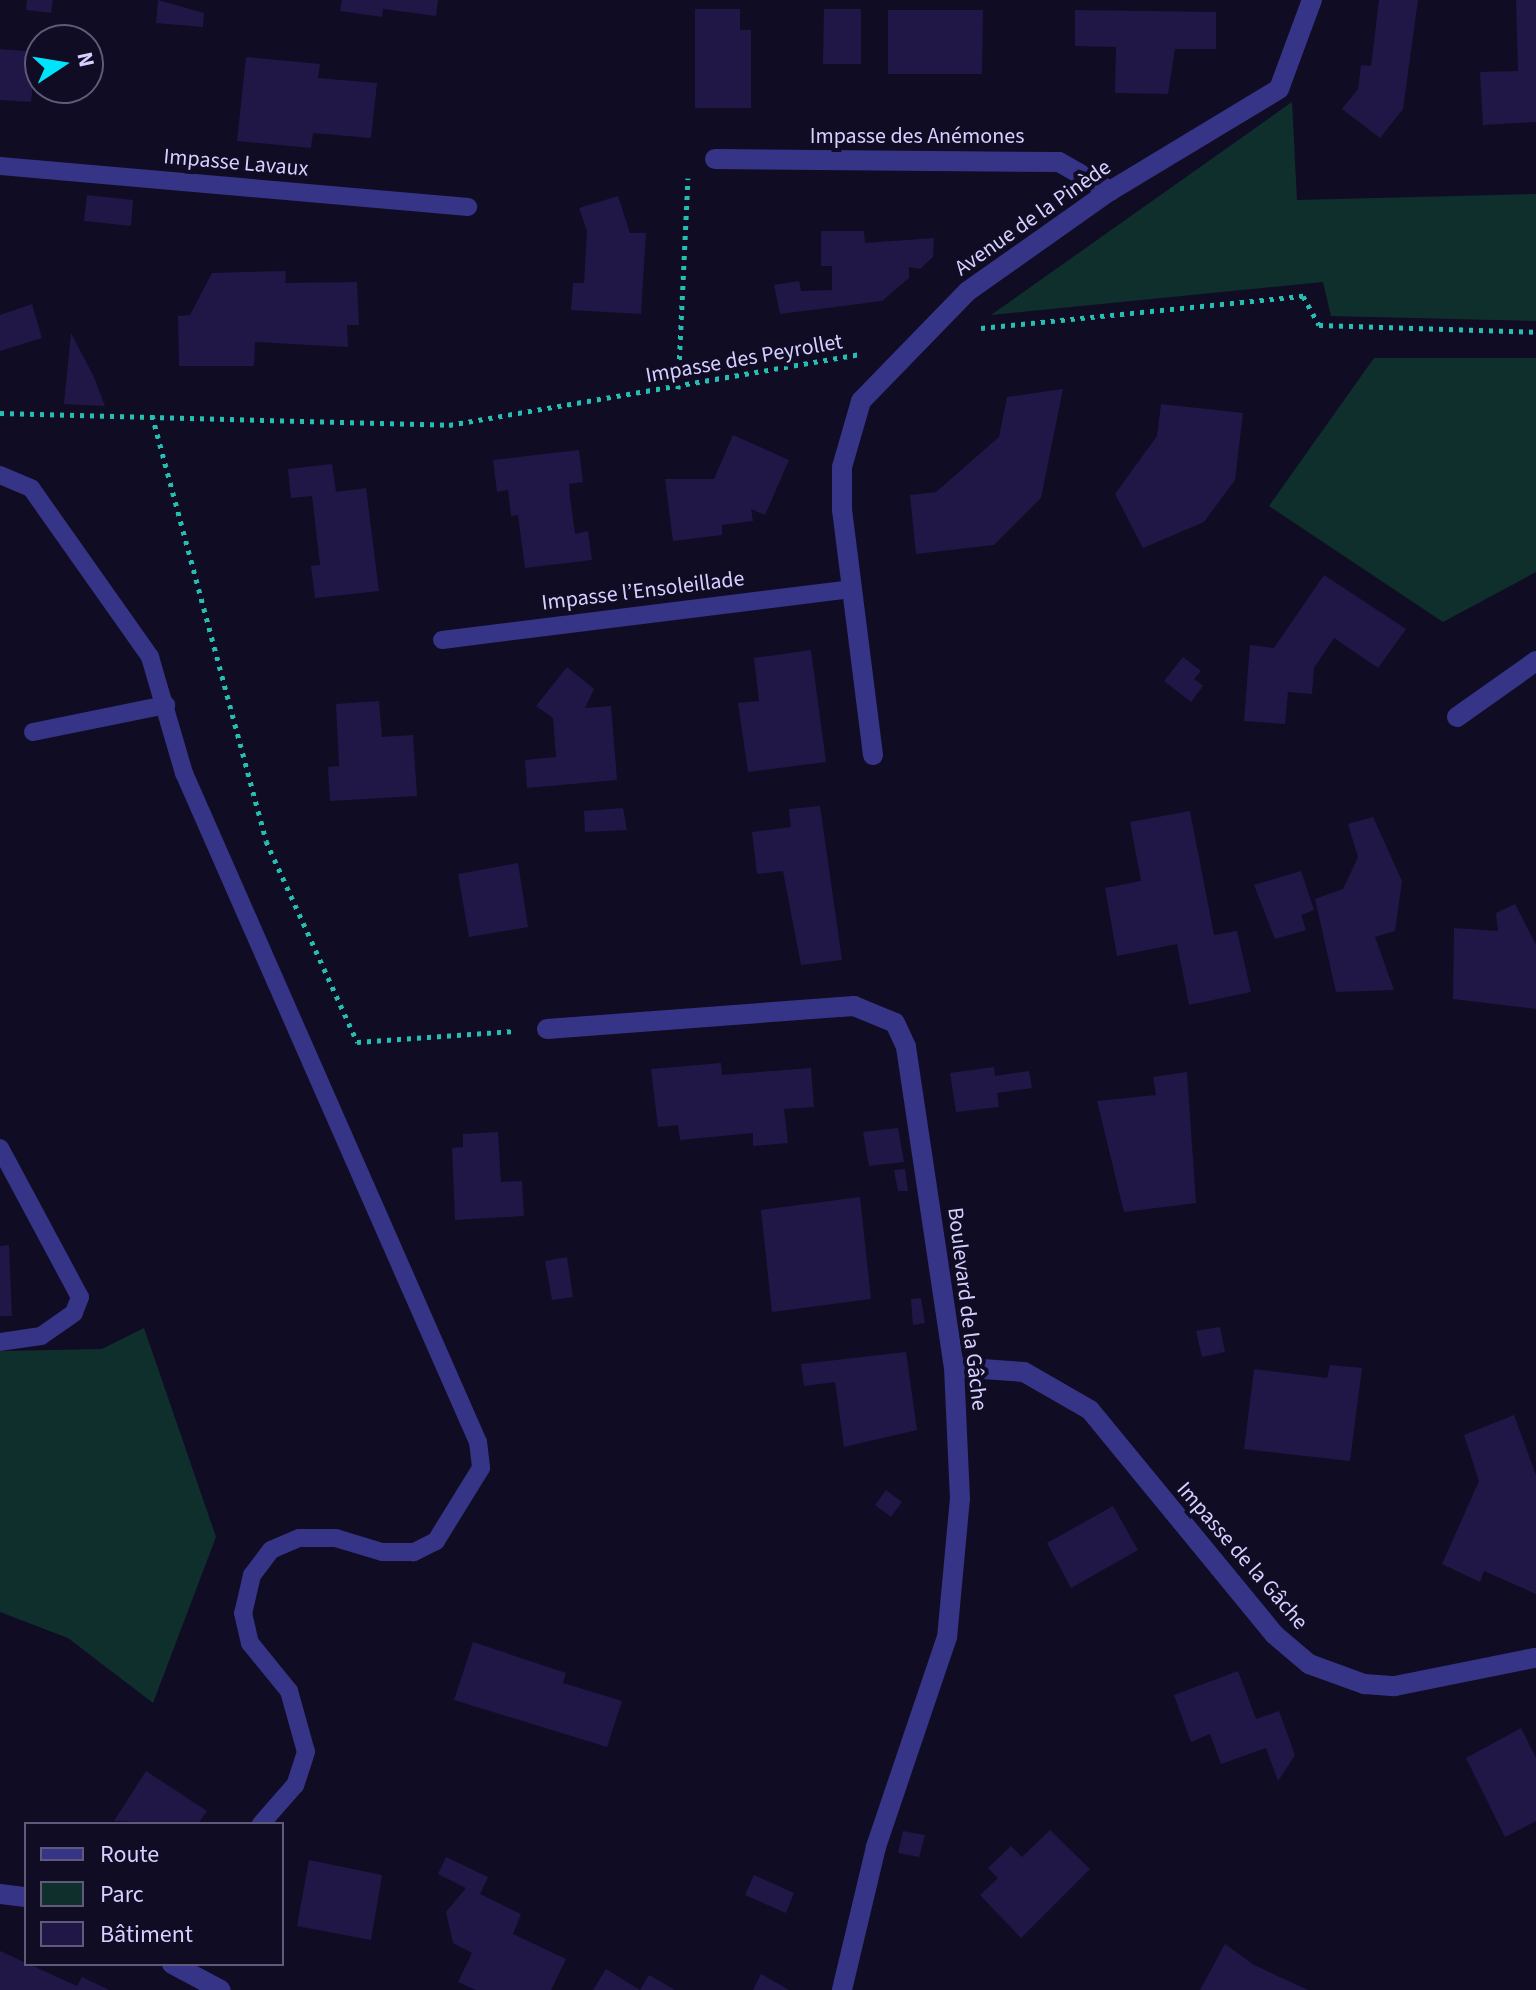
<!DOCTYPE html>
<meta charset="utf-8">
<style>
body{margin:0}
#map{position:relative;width:1536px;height:1990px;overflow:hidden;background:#100c24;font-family:"Source Sans 3",sans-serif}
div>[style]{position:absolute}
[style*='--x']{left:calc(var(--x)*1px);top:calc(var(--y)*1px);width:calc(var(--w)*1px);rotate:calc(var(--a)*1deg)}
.green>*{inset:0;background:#0f2f2d}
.building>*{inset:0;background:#201747}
.path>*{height:5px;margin-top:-2.5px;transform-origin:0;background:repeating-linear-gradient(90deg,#25beb3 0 4px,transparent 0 10px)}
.service>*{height:18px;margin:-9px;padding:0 9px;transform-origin:9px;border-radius:9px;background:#363487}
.minor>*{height:20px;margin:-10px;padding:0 10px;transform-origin:10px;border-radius:10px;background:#363487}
span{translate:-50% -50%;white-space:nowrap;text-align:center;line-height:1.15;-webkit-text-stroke:8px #100c24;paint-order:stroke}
.street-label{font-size:22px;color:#d5d0ff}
.legend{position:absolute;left:24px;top:1822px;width:260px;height:144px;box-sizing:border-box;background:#100c24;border:2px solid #5f5a7c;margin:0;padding:10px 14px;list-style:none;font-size:24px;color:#d5d0ff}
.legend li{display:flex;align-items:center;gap:16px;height:40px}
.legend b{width:40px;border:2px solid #5f5a7c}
.north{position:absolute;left:24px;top:24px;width:80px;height:80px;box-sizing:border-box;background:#100c24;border:2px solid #5f5a7c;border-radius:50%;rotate:78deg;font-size:22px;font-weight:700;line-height:32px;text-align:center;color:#d5d0ff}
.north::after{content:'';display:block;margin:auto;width:28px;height:36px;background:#00e4fb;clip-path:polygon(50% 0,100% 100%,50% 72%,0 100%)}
</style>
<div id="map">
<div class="green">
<i style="clip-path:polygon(1292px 102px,1297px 200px,1536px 194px,1536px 321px,1331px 316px,1323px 282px,991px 315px)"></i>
<i style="clip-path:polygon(1374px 358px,1536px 358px,1536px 572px,1443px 622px,1269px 506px)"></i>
<i style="clip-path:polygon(144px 1328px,216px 1537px,153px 1703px,68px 1638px,0 1612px,0 1351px,102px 1349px)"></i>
</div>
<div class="building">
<i style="clip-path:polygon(27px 0,53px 0,51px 13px,26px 10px)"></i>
<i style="clip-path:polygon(158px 0,204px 13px,203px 27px,156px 23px)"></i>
<i style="clip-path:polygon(342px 0,438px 0,436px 16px,383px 9px,382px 17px,340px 11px)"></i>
<i style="clip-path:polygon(1379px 0,1418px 0,1403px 109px,1380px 138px,1342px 109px,1358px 89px,1361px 65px,1371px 66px)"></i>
<i style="clip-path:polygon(1516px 0,1536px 0,1536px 122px,1483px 125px,1480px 72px,1518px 71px)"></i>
<i style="clip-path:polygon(695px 9px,740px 9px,740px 30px,751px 30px,751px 108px,695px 108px)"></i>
<i style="clip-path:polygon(824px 9px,861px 9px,861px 64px,823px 64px)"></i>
<i style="clip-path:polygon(888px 10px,983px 10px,982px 74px,888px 74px)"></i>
<i style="clip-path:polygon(1075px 10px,1216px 12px,1216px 49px,1175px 49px,1168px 94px,1115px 93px,1116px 47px,1075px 46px)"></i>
<i style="clip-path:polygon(0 49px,36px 52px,31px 102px,0 100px)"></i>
<i style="clip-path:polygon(246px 57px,320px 64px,318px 78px,377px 83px,371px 138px,313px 133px,311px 148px,237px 141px)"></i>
<i style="clip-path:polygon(87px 195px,133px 200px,131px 226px,84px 221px)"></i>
<i style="clip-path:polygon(618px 196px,630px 233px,646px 233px,641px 314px,571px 310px,573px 283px,584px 283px,587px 231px,579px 208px)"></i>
<i style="clip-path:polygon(821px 231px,864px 231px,865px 243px,934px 238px,933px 257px,920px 269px,909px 267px,909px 278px,882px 301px,780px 314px,774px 285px,799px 281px,801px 291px,832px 290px,832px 266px,821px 266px)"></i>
<i style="clip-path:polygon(286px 271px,285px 283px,357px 282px,359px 325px,347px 325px,348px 347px,255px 342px,254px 366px,179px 366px,178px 316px,190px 315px,212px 273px)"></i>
<i style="clip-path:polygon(32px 304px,42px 338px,0 351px,0 315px)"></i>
<i style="clip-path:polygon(71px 333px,93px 375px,105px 406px,64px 404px)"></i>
<i style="clip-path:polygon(1063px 389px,1041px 498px,994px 545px,916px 554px,910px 495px,936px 492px,999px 437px,1007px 397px)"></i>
<i style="clip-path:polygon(1161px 404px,1243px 413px,1235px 480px,1204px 522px,1143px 548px,1115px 494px,1157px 436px)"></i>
<i style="clip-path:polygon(733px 435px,789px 460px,765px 515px,751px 509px,753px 521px,722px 525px,722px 535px,673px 541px,665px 479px,714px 479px)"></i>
<i style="clip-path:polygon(579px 450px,583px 482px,569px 484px,570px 497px,575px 534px,588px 531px,592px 560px,525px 568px,518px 515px,511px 516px,508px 490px,497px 492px,493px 460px)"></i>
<i style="clip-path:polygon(332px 464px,336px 492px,366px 488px,379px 591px,315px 598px,311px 566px,320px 565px,312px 496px,291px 498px,288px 469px)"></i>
<i style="clip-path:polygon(1324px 575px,1406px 629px,1378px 668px,1334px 638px,1314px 668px,1312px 694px,1288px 692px,1285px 724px,1244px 721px,1250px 645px,1274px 648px)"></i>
<i style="clip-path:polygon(811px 650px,826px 762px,748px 772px,738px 703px,759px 701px,754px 658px)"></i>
<i style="clip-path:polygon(1183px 657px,1201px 671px,1194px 679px,1203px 686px,1191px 702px,1164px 681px)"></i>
<i style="clip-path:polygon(567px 667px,594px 689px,585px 708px,611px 706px,617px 780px,527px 788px,525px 760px,556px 757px,553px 718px,536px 706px)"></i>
<i style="clip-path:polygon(379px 701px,382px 737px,413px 735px,417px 796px,330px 801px,328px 767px,339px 766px,336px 704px)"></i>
<i style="clip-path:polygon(820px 806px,842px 960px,801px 965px,783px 871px,757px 874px,752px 832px,791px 827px,789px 809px)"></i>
<i style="clip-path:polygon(623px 808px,627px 830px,585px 832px,584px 811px)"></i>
<i style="clip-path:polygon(1190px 811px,1214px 935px,1237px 931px,1251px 992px,1189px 1005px,1177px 944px,1117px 956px,1105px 888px,1141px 881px,1130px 822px)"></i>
<i style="clip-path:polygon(1373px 817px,1402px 881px,1395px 931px,1375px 937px,1394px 990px,1336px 992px,1315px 899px,1343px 889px,1358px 857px,1348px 824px)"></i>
<i style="clip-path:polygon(518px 863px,528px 927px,469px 937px,458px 874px)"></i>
<i style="clip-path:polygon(1301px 871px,1314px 910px,1301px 915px,1306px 930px,1275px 939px,1254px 885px)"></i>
<i style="clip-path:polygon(1515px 904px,1536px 945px,1536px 1009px,1453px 999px,1454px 928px,1498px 931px,1496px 913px)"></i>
<i style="clip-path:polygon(721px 1063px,722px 1075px,811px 1068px,814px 1107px,784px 1109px,788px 1143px,753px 1146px,753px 1133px,680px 1140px,678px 1125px,658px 1127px,651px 1069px)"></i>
<i style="clip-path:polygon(994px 1067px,995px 1076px,1029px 1071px,1032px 1088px,997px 1093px,999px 1107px,956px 1112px,950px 1073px)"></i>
<i style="clip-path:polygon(1187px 1072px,1196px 1203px,1124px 1212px,1097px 1101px,1156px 1095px,1153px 1077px)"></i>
<i style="clip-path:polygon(898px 1128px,904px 1162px,869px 1166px,863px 1132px)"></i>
<i style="clip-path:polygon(498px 1132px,501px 1182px,522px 1181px,524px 1216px,455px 1220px,452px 1148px,463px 1147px,463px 1134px)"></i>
<i style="clip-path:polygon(905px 1169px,908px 1191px,898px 1191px,894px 1170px)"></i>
<i style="clip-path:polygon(860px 1197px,871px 1299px,772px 1312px,761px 1210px)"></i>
<i style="clip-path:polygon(9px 1245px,12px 1316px,0 1316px,0 1246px)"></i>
<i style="clip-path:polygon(567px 1257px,573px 1297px,552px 1300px,545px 1261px)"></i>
<i style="clip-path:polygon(921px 1298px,925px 1323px,913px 1325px,911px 1299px)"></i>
<i style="clip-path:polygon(1220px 1327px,1225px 1352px,1202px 1357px,1196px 1331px)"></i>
<i style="clip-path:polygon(906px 1352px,917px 1430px,844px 1447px,835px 1382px,804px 1386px,801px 1364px)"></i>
<i style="clip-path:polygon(1330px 1365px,1362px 1368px,1350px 1461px,1244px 1449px,1254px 1369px,1327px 1378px)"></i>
<i style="clip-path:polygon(1514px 1415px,1536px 1475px,1536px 1594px,1484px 1571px,1480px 1582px,1442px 1564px,1479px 1481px,1464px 1435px)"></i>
<i style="clip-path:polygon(886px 1490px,902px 1502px,891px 1517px,875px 1505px)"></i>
<i style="clip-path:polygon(1113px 1506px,1138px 1550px,1071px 1588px,1047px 1543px)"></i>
<i style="clip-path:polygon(473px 1642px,566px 1673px,563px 1683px,622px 1701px,607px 1747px,454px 1700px)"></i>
<i style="clip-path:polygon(1238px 1671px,1256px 1719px,1279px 1711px,1295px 1755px,1278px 1781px,1266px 1748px,1221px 1764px,1210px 1734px,1191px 1742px,1174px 1695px)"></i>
<i style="clip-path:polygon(1521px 1728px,1536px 1758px,1536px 1821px,1505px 1837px,1466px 1758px)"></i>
<i style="clip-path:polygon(146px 1771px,207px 1811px,198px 1824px,114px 1821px)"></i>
<i style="clip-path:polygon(1050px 1830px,1090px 1869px,1021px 1938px,980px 1895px,998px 1878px,988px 1868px,1011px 1846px,1022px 1857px)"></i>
<i style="clip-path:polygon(903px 1831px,925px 1835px,919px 1857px,898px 1853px)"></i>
<i style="clip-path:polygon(446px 1857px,488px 1877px,480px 1894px,521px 1914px,513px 1934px,566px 1959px,551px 1990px,476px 1990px,458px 1982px,472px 1953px,453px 1943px,446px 1912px,466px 1888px,438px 1874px)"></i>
<i style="clip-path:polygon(309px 1860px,382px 1875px,371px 1940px,297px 1926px)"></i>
<i style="clip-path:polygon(754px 1875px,794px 1893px,786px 1913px,745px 1895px)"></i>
<i style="clip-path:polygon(1225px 1944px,1254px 1965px,1308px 1990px,1200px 1990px)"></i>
<i style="clip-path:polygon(0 1951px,77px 1986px,82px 1977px,109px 1990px,0 1990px)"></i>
<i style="clip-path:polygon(606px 1969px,640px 1990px,649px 1975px,675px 1990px,593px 1990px)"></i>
<i style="clip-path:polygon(761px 1974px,789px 1990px,753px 1990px)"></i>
</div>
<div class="path">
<i style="--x:981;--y:328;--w:324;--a:-5.7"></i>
<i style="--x:1303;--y:296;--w:33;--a:61"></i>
<i style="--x:1319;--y:325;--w:217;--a:1.8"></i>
<i style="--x:678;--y:389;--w:211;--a:-87.3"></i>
<i style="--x:0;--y:413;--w:449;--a:1.5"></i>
<i style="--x:449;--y:425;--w:416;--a:-9.8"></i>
<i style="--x:152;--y:415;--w:441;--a:75"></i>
<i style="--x:266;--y:841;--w:221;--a:65.6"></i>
<i style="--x:357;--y:1042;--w:158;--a:-4"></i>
</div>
<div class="service">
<i style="--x:0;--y:166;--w:470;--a:5"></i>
<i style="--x:0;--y:475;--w:34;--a:23"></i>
<i style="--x:31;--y:488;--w:207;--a:54.8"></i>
<i style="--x:150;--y:657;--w:121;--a:73.7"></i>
<i style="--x:184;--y:773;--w:731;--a:66.28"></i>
<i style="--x:478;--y:1442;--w:26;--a:83"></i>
<i style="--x:481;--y:1468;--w:86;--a:121.7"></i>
<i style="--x:436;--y:1541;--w:25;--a:153"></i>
<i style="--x:414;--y:1552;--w:32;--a:180"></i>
<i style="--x:382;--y:1552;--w:48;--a:-163.1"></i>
<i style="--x:336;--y:1538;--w:37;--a:180"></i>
<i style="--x:299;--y:1538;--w:30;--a:157"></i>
<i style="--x:271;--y:1550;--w:31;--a:127"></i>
<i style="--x:252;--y:1575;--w:39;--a:103"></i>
<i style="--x:243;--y:1613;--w:31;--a:77"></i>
<i style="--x:250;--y:1643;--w:62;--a:50.9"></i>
<i style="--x:289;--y:1691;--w:63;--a:74.4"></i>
<i style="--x:306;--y:1752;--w:35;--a:108"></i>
<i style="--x:295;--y:1785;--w:52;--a:131.1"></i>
<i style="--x:442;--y:640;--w:412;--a:-7.1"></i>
<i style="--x:33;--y:732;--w:136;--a:-11.5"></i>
<i style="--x:0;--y:1148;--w:169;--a:61.8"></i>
<i style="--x:80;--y:1297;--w:17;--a:111"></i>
<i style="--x:74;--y:1313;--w:40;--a:145.1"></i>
<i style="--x:41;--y:1336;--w:41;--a:171.7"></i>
</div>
<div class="minor">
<i style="--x:715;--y:159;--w:344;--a:0.5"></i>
<i style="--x:1059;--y:162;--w:59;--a:29.6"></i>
<i style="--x:1457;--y:717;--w:97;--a:-35.3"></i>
<i style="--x:873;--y:755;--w:247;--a:-97.2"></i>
<i style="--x:842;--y:510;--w:43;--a:-90"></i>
<i style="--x:842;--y:467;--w:69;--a:-73.9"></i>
<i style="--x:861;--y:401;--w:153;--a:-45.8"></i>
<i style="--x:968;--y:291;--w:174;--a:-35.2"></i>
<i style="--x:1110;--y:191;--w:197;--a:-31.1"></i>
<i style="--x:1279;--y:89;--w:95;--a:-69.7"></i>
<i style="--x:547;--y:1029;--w:308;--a:-4.3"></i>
<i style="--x:854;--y:1006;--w:44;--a:22.5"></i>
<i style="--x:895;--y:1023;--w:26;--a:65"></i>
<i style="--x:906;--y:1047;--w:324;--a:81.5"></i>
<i style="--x:954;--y:1367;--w:131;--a:87.4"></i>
<i style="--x:960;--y:1498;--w:140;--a:95.3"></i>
<i style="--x:947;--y:1637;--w:222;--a:108.7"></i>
<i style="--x:876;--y:1847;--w:147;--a:103.4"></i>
<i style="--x:954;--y:1367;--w:70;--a:4.1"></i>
<i style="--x:1024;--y:1372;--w:76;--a:29.9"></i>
<i style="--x:1090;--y:1410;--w:291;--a:50.6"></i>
<i style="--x:1275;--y:1635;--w:45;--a:40.5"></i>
<i style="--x:1309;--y:1664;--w:59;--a:20"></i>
<i style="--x:1364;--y:1684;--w:31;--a:4"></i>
<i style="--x:1395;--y:1686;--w:142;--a:-11.4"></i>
<i style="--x:0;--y:1894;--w:26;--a:7"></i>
<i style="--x:172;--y:1964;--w:55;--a:28"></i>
</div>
<div class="street-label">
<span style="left:917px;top:137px">Impasse des Anémones</span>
<span style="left:236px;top:163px;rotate:5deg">Impasse Lavaux</span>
<span style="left:1033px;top:218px;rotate:-35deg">Avenue de la Pinède</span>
<span style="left:744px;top:359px;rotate:-10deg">Impasse des Peyrollet</span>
<span style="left:643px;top:591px;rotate:-7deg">Impasse l’Ensoleillade</span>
<span style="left:967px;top:1309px;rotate:83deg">Boulevard de la Gâche</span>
<span style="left:1242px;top:1556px;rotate:49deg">Impasse de la Gâche</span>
</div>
<ul class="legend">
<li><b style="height:10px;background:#363487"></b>Route</li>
<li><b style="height:22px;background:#0f2f2d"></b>Parc</li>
<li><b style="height:22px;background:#201747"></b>Bâtiment</li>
</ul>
<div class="north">N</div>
</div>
